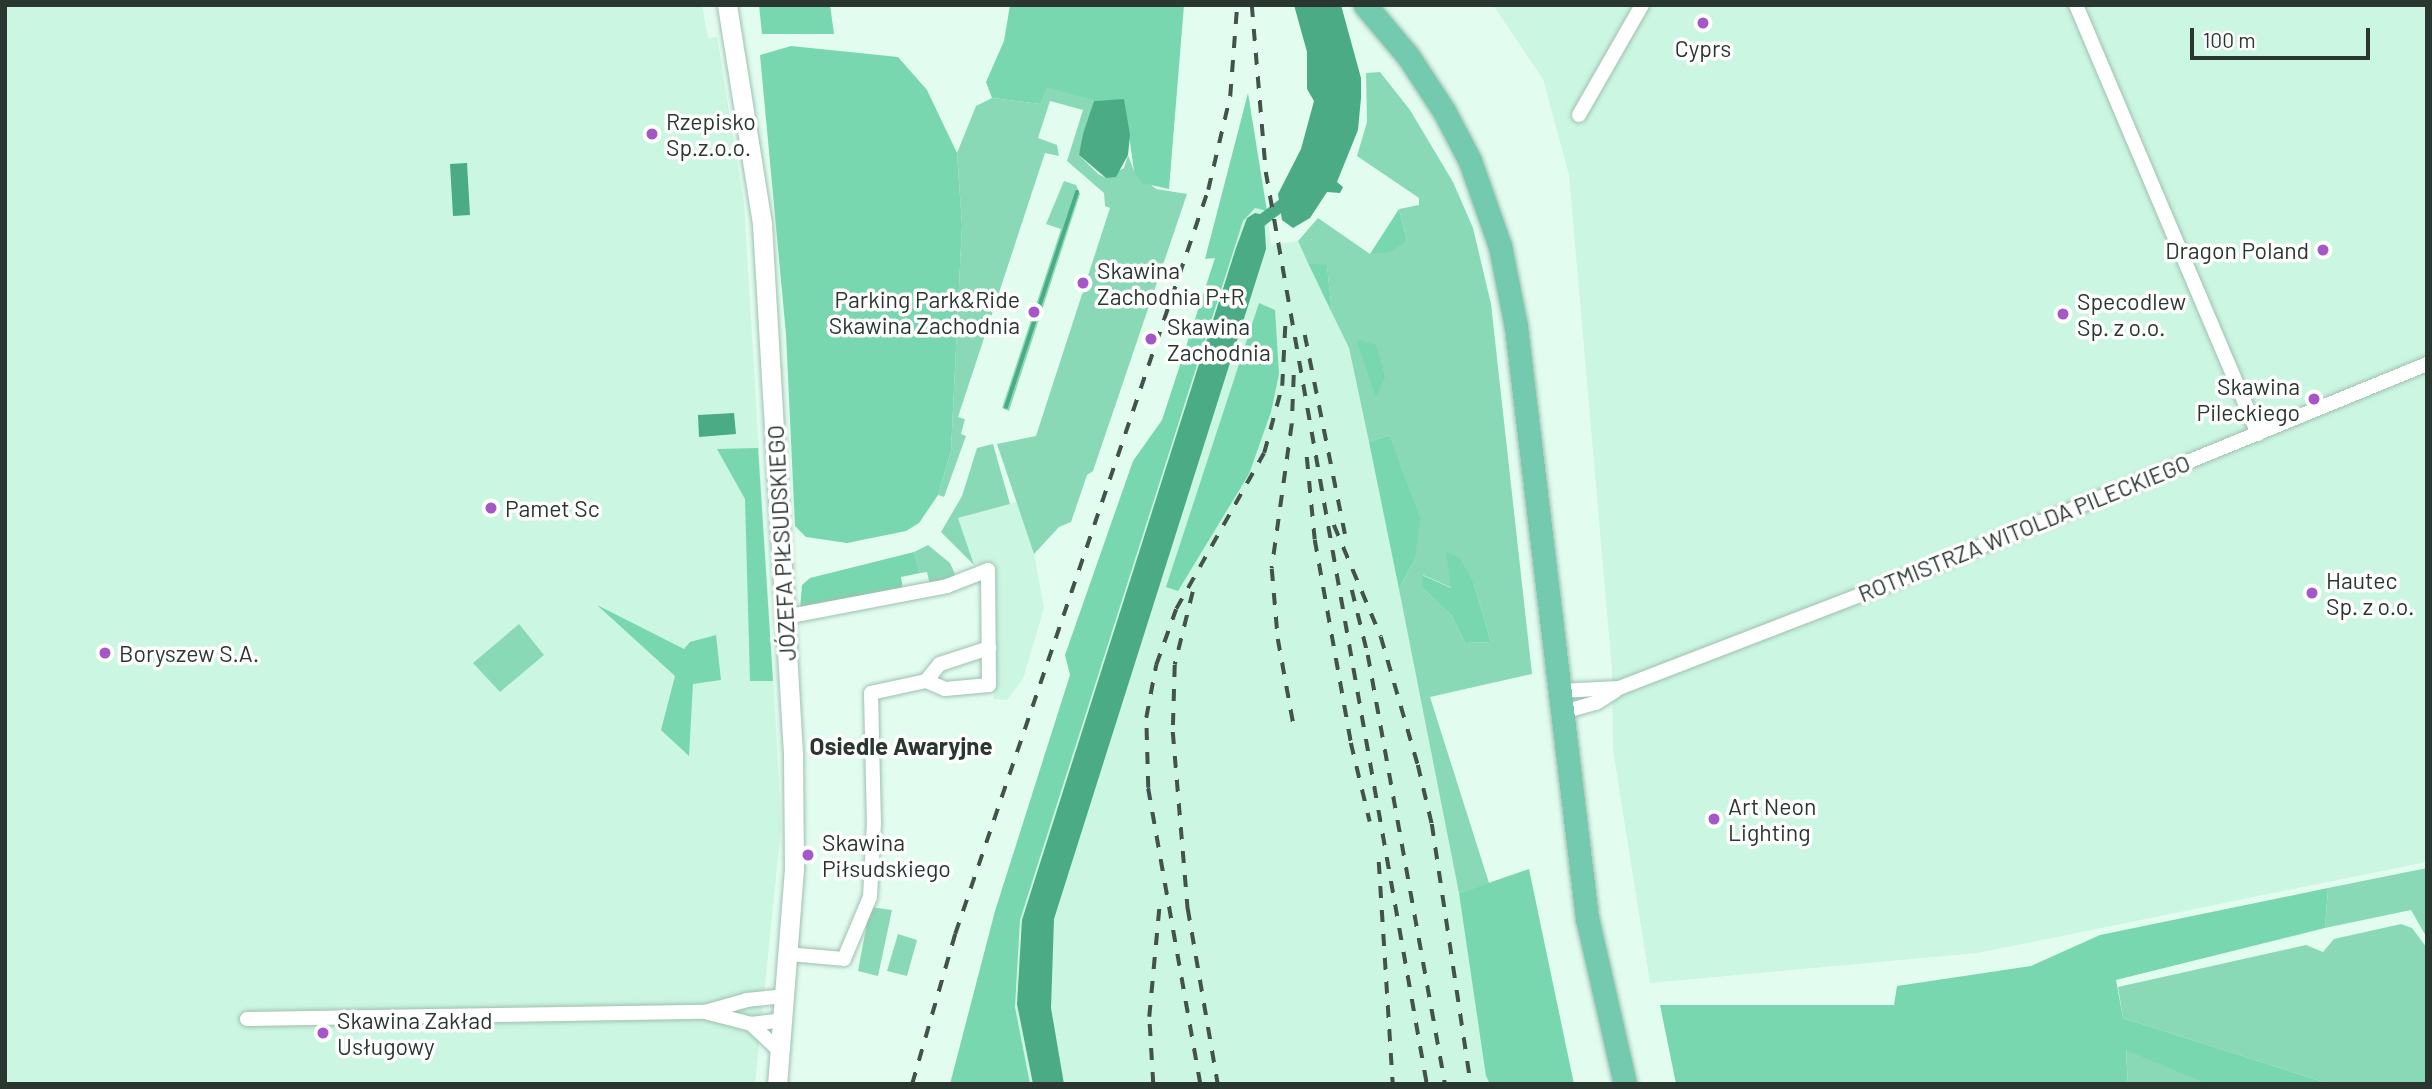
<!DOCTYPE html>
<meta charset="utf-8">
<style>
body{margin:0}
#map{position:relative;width:2432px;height:1089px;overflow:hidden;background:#e2fdf0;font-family:Barlow,sans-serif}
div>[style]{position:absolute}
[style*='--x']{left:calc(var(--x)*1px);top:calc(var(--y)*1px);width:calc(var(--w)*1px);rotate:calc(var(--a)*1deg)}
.built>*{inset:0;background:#cbf6e1}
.green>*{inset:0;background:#89d9b6}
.forest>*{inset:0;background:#78d7ae}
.water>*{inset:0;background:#4aab84}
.stream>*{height:3.5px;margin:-1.75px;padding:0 1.75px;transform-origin:1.75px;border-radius:1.75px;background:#4aab84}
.canal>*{height:12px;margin:-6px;padding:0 6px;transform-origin:6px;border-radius:6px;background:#4aab84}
.roads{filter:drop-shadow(0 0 2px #9fc0b0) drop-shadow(0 0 2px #9fc0b0)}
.street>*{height:14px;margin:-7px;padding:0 7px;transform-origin:7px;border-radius:7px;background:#fff}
.secondary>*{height:19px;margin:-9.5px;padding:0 9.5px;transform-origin:9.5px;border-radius:9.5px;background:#fff}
.primary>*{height:23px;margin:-11.5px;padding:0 11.5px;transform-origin:11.5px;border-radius:11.5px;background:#74caaf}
.rail>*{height:3.5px;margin-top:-1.75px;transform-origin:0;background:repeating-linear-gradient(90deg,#43524b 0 12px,transparent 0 24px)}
.dots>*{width:19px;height:19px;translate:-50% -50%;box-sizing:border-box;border:4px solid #fff;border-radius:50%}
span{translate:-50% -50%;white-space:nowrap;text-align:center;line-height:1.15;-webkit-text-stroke:7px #fff;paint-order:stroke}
.poi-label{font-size:23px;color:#2a3731}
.left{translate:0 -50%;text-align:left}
.right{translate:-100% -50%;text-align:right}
.street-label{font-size:23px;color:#2a3731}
.neighbourhood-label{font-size:24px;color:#2a3731;font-weight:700}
.frame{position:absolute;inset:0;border:7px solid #2a3731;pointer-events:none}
.scale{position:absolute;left:2190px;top:28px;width:180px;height:32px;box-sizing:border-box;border:4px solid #2a3731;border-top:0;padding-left:9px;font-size:21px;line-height:24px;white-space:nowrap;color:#2a3731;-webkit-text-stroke:5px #fff;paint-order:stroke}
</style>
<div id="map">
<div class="built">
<i style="clip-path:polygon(5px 5px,702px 5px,708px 38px,717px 37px,744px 204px,777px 745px,781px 828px,755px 1084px,5px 1084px)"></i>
<i style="clip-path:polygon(1493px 5px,2427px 5px,2427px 862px,1977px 953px,1650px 983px,1613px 750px,1612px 670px,1569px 175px,1543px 79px)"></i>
<i style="clip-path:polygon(1255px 208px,1267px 211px,1271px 245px,1298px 241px,1349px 348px,1449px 822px,1490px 1084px,1030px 1084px,1015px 1007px,1020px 920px,1243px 221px)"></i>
<i style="clip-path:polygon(1016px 502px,1031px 537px,1044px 608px,1023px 679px,1007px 700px,994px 699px,990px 562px,974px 565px,958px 518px)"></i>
</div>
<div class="green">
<i style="clip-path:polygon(evenodd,1380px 72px,1410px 110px,1453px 182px,1473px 228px,1491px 304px,1532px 674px,1430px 697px,1489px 883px,1459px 893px,1399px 589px,1415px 559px,1389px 435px,1369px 442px,1349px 348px,1332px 313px,1327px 266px,1308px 263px,1298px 241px,1318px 218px,1370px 254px,1407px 241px,1399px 209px,1419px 205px,1419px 198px,1357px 156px,1367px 122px,1366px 73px,1380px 72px,1447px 551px,1474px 584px,1491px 642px,1465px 643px,1452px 616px,1423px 588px,1423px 575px,1452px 588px,1447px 551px)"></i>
<i style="clip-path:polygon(1047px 86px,1094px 101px,1079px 155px,1098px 174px,1106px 178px,1124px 168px,1128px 155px,1134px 171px,1156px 189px,1187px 194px,1093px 471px,1087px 475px,1071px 522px,1059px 527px,1034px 554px,997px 444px,1036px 436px,1110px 208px,1105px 206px,1104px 193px,1067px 161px,1083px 110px,1050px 101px,1038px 138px,1057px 145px,1059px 156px,1045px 153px,958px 417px,965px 419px,961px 434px,966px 436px,944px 497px,938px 495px,951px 451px,962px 225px,957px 153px,976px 106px,992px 98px,1041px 104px)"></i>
<i style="clip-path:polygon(1064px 181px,1076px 185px,1080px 194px,1009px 411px,1002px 408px,1061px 229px,1046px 224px)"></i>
<i style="clip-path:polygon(993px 444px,1010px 504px,958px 518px,974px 565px,941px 532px,962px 496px,977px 448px)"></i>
<i style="clip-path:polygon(928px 545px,950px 563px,955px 574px,950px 580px,930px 585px,927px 572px,920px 573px,914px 552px)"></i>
<i style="clip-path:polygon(519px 624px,544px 655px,500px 692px,473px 663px)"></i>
<i style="clip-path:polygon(2427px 868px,2427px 938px,2411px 910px,2325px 928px,2328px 888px)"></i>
<i style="clip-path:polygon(870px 907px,892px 910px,878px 976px,858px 971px)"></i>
<i style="clip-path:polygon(2401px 924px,2412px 928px,2427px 948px,2427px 1084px,2330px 1084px,2123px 1018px,2118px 987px,2306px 945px,2323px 952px,2334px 939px)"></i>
<i style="clip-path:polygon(898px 934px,917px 940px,907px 976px,887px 971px)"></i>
<i style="clip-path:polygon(2126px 1049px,2208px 1080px,2208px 1084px,2128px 1084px)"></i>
</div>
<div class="forest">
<i style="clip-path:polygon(759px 5px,830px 5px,834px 34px,762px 34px)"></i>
<i style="clip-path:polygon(1010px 5px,1184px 5px,1169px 189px,1142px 183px,1134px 171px,1124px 100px,1094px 101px,1047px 87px,1041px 104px,992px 98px,986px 82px,1004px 41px)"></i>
<i style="clip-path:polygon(791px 46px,898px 57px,927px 90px,957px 153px,962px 225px,951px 451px,938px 495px,919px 523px,906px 531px,847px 543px,806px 537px,795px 526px,786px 334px,760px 55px)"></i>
<i style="clip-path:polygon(1248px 93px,1267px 211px,1255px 208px,1243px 221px,1020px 920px,1015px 1007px,1030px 1084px,950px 1084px,995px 911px,1070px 675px,1065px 655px,1133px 461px,1162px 420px,1215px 258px,1205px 259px)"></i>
<i style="clip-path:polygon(1399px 209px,1407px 241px,1390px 252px,1370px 254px)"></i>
<i style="clip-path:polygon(1308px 263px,1327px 265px,1332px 313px)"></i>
<i style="clip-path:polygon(1259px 303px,1275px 310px,1279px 374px,1271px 412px,1249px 474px,1178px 591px,1166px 587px)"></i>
<i style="clip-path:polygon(1356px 339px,1376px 345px,1385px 377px,1376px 397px)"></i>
<i style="clip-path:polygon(1389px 435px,1420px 518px,1415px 559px,1399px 589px,1369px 442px)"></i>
<i style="clip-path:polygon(758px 448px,773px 681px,750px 681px,745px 499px,717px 449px)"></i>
<i style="clip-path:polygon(1446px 551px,1460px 558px,1474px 584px,1491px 642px,1465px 643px,1452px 616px,1423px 588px,1422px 575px,1451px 588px)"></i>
<i style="clip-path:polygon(914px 552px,920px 573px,901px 577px,903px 590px,800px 610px,802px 585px,810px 578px)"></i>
<i style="clip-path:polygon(597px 605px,684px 649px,690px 642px,716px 635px,721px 680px,693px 684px,689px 756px,661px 730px,675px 676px)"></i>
<i style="clip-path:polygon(1529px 869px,1574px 1084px,1490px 1084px,1486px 1076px,1459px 893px)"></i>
<i style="clip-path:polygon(2328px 888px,2325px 928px,2116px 980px,2123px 1018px,2330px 1084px,2208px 1084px,2126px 1050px,2128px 1084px,1676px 1084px,1660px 1005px,1894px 1005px,1897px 986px,2031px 966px,2100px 935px)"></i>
</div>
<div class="water">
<i style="clip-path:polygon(1294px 5px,1341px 5px,1361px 78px,1361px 98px,1358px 130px,1337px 182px,1343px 187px,1340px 193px,1327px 192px,1310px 218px,1293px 228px,1282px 220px,1278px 194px,1301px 149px,1314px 101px,1307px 89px,1307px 52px)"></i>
<i style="clip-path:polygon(1124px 99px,1130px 135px,1128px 155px,1116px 177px,1106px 178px,1079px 155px,1083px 134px,1094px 101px)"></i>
<i style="clip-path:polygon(467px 163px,470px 215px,453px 216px,450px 164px)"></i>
<i style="clip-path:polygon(1255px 213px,1264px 215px,1266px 249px,1054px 919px,1051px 1008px,1064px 1084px,1033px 1084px,1017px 1004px,1022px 920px,1236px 248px,1247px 218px)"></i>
<i style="clip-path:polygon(734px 413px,736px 434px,699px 437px,698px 415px)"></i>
</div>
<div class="stream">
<i style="--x:1006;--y:407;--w:226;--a:-71.7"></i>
</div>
<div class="canal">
<i style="--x:1253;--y:227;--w:48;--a:-37.3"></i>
</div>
<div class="roads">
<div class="street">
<i style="--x:2076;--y:5;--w:466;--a:67"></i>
<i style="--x:1579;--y:115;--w:127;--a:-60.2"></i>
<i style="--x:785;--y:617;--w:165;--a:-10.8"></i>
<i style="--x:947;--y:586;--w:44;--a:-21.3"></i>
<i style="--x:988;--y:570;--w:115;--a:89.5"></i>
<i style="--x:989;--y:685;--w:44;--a:174.8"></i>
<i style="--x:945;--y:689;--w:21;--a:-157"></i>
<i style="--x:926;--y:681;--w:56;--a:167.7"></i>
<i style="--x:871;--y:693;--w:130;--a:88.7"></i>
<i style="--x:874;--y:823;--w:74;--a:93.1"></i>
<i style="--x:870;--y:897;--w:67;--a:112.8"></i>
<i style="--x:844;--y:959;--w:56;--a:-174.9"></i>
<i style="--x:926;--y:681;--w:22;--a:-51"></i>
<i style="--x:940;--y:664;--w:52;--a:-18.1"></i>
<i style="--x:1558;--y:691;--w:61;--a:-2.8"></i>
<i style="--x:1619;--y:688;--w:305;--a:-21.1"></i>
<i style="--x:1904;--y:578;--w:565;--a:-22.25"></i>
<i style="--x:1560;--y:713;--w:37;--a:-16"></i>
<i style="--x:1596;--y:703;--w:22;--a:-32"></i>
<i style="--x:705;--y:1012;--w:48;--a:14.6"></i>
<i style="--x:751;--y:1024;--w:40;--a:43"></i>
<i style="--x:247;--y:1019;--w:458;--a:-0.9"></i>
<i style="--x:705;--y:1012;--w:44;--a:-15.9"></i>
<i style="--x:747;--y:1000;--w:37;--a:-6"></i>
<i style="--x:751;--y:1024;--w:31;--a:-7"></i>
</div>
<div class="secondary">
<i style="--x:727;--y:5;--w:222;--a:80.9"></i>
<i style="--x:762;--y:224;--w:531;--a:86.65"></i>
<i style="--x:793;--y:754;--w:115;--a:89.5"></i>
<i style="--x:794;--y:869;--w:216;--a:94.5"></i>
</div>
<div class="primary">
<i style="--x:1365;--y:5;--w:67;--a:49.9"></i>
<i style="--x:1408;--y:56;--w:66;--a:56.8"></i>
<i style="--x:1444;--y:111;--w:56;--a:62.5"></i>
<i style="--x:1470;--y:161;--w:90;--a:70.6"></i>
<i style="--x:1500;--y:246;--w:83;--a:78.8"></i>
<i style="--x:1516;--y:327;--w:595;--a:83.15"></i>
<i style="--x:1587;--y:918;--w:170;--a:77.1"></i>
</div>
</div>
<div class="rail">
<i style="--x:1252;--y:5;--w:168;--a:85.2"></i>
<i style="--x:1266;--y:172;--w:926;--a:79.99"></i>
<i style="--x:1305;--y:335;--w:203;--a:78.6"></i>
<i style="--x:1294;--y:375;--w:49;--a:92.3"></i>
<i style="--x:1292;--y:424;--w:146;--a:97.9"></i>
<i style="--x:1272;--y:569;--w:70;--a:85.1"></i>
<i style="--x:1278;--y:639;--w:89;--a:79.7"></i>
<i style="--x:1307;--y:457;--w:83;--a:84.5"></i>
<i style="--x:1315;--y:540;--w:206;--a:79.9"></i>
<i style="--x:1351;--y:743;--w:81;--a:76.5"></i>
<i style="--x:1334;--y:525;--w:121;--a:67.2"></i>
<i style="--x:1381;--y:637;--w:133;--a:73.9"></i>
<i style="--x:1418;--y:765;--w:61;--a:76.7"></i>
<i style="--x:1432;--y:824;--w:263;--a:81.5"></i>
<i style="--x:1352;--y:590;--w:67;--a:76.2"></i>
<i style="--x:1368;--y:655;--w:436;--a:79.8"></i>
<i style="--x:1193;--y:592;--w:75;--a:103.9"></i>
<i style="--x:1175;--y:665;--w:67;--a:91.7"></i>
<i style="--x:1173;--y:732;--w:178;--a:85.2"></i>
<i style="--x:1188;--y:909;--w:178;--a:80.3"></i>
<i style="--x:1379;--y:862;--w:222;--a:86.4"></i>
<i style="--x:912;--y:1084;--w:156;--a:-74"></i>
<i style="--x:955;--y:934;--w:786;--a:-71.22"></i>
<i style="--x:1208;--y:190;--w:97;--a:-76.8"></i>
<i style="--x:1230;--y:96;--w:91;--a:-85.6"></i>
<i style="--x:1153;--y:1084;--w:67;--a:-93.4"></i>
<i style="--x:1149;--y:1017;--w:119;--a:-84.7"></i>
<i style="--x:1200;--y:1084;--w:301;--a:-100"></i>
<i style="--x:1148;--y:788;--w:70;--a:-91.6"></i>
<i style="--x:1146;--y:718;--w:54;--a:-79.3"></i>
<i style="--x:1156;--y:665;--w:59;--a:-70.3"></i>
<i style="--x:1176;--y:609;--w:179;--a:-60.6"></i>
<i style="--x:1264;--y:453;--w:69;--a:-75"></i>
<i style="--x:1282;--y:386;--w:60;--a:-87.1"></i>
</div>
<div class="dots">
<i style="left:1703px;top:23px;background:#a556c8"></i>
<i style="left:652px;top:134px;background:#a556c8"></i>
<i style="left:2323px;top:250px;background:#a556c8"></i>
<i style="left:1083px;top:283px;background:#a556c8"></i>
<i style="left:1034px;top:312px;background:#a556c8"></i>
<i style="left:2063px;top:314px;background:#a556c8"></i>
<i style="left:1151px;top:339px;background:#a556c8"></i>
<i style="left:2314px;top:399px;background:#a556c8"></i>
<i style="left:491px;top:508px;background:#a556c8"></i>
<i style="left:2312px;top:593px;background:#a556c8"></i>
<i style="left:105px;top:653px;background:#a556c8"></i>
<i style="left:1714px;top:819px;background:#a556c8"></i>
<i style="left:808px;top:855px;background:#a556c8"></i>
<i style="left:323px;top:1033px;background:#a556c8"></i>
</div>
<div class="poi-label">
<span style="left:1703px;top:48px">Cyprs</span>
<span class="left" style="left:666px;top:134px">Rzepisko<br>Sp.z.o.o.</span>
<span class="right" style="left:2309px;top:250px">Dragon Poland</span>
<span class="left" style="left:1097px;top:283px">Skawina<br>Zachodnia P+R</span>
<span class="right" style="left:1020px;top:312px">Parking Park&amp;Ride<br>Skawina Zachodnia</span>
<span class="left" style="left:2077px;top:314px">Specodlew<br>Sp. z o.o.</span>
<span class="left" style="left:1167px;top:339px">Skawina<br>Zachodnia</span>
<span class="right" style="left:2300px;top:399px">Skawina<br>Pileckiego</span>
<span class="left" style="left:505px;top:508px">Pamet Sc</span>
<span class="left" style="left:2326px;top:593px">Hautec<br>Sp. z o.o.</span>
<span class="left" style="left:119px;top:653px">Boryszew S.A.</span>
<span class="left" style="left:1728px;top:819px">Art Neon<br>Lighting</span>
<span class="left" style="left:822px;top:855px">Skawina<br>Piłsudskiego</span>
<span class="left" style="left:337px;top:1033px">Skawina Zakład<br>Usługowy</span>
</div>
<div class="street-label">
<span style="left:2024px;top:528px;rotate:-22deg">ROTMISTRZA WITOLDA PILECKIEGO</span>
<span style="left:781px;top:543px;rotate:-93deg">JÓZEFA PIŁSUDSKIEGO</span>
</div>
<div class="neighbourhood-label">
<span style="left:901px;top:746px">Osiedle Awaryjne</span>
</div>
<div class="frame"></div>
<div class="scale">100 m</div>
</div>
